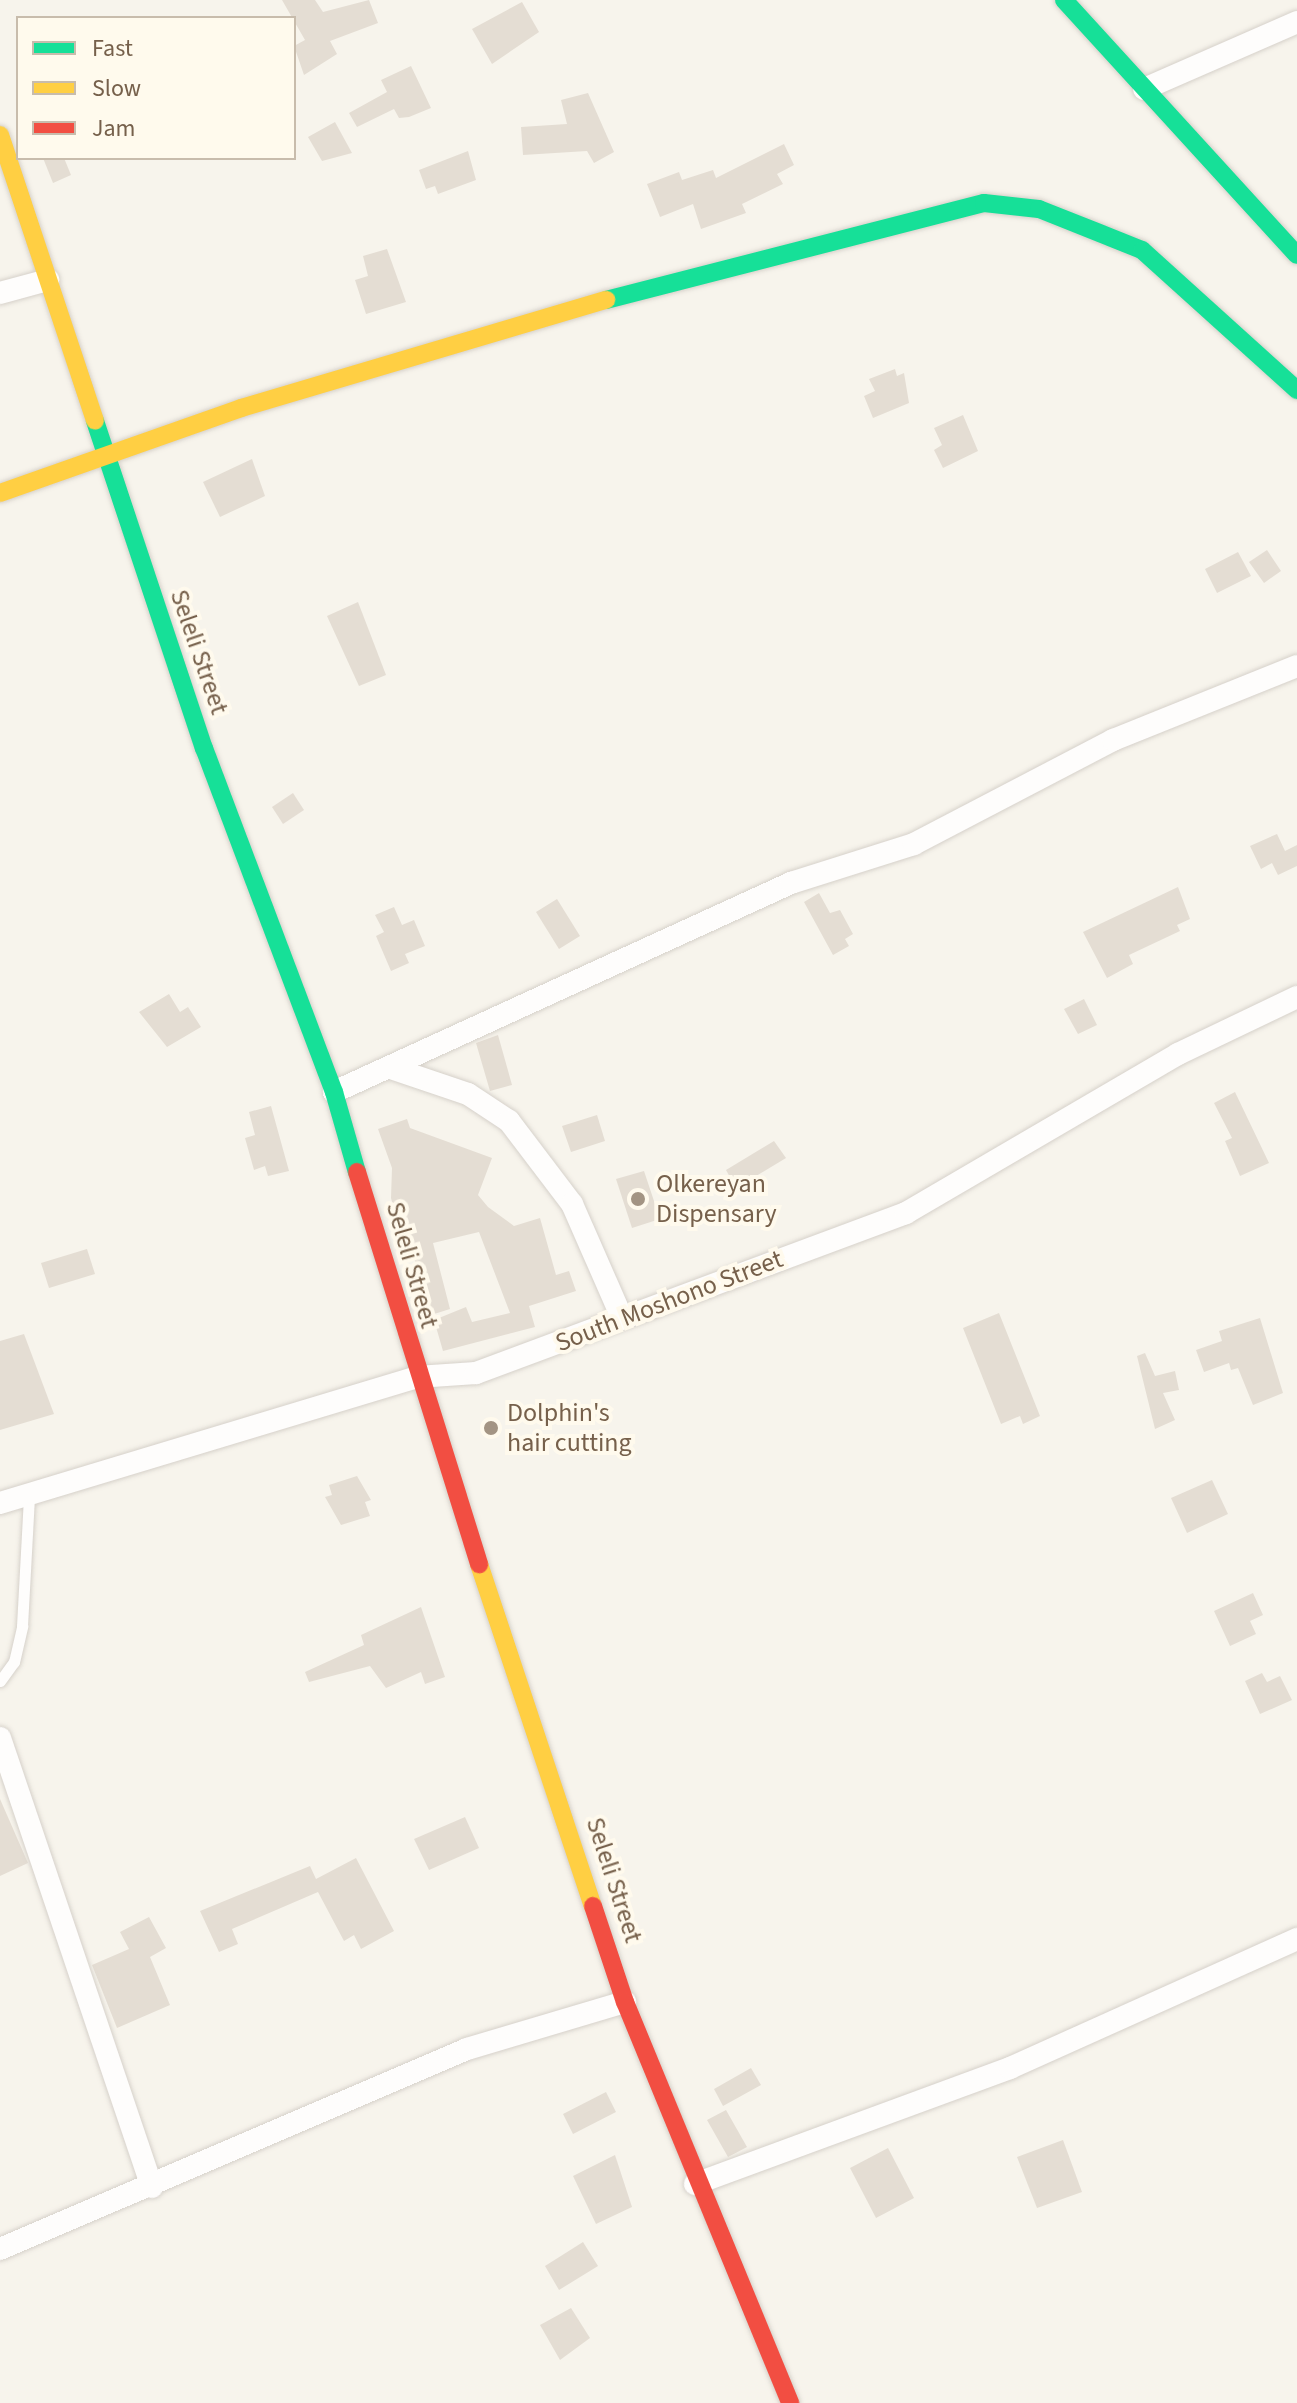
<!DOCTYPE html>
<style>
body{margin:0}
#map{position:relative;width:1297px;height:2403px;overflow:hidden;background:#f7f4ec;font-family:"Source Sans 3",sans-serif}
div>[style]{position:absolute}
[style*='--x']{left:calc(var(--x)*1px);top:calc(var(--y)*1px);width:calc(var(--w)*1px);rotate:calc(var(--a)*1deg)}
.building>*{inset:0;background:#e4ddd3}
.roads{filter:drop-shadow(0 0 2px #d6d1ca) drop-shadow(0 0 2px #d6d1ca)}
.lane>*{height:11px;margin:-5.5px;padding:0 5.5px;transform-origin:5.5px;border-radius:5.5px;background:#fefdfc}
.street>*{height:22px;margin:-11px;padding:0 11px;transform-origin:11px;border-radius:11px;background:#fefdfc}
.fast>*{height:18px;margin:-9px;padding:0 9px;transform-origin:9px;border-radius:9px;background:#16e098}
.slow>*{height:18px;margin:-9px;padding:0 9px;transform-origin:9px;border-radius:9px;background:#ffcf43}
.jam>*{height:18px;margin:-9px;padding:0 9px;transform-origin:9px;border-radius:9px;background:#f24e42}
.dots>*{width:22px;height:22px;translate:-50% -50%;box-sizing:border-box;border:4px solid #fffaed;border-radius:50%}
span{translate:-50% -50%;white-space:nowrap;text-align:center;line-height:1.15;-webkit-text-stroke:8px #fffaed;paint-order:stroke}
.street-label{font-size:26px;color:#76604b}
.poi-label{font-size:26px;color:#76604b}
.left{translate:0 -50%;text-align:left}
.legend{position:absolute;left:16px;top:16px;width:280px;height:144px;box-sizing:border-box;background:#fffaed;border:2px solid #c8bcac;margin:0;padding:10px 14px;list-style:none;font-size:24px;color:#76604b}
.legend li{display:flex;align-items:center;gap:16px;height:40px}
.legend b{width:40px;border:2px solid #c8bcac}
</style>
<div id="map">
<div class="building">
<i style="clip-path:polygon(282px 0,315px 0,323px 12px,369px 0,378px 23px,330px 41px,337px 54px,304px 75px,294px 46px,305px 40px)"></i>
<i style="clip-path:polygon(522px 2px,539px 32px,492px 64px,472px 29px)"></i>
<i style="clip-path:polygon(411px 66px,431px 108px,409px 117px,399px 118px,394px 109px,357px 127px,349px 113px,387px 92px,381px 80px)"></i>
<i style="clip-path:polygon(588px 93px,614px 152px,594px 163px,587px 151px,523px 155px,521px 127px,567px 124px,561px 100px)"></i>
<i style="clip-path:polygon(335px 122px,352px 153px,322px 161px,308px 137px)"></i>
<i style="clip-path:polygon(784px 144px,794px 165px,777px 174px,783px 184px,742px 204px,746px 213px,701px 229px,693px 204px,660px 217px,647px 184px,679px 172px,682px 180px,713px 170px,716px 178px)"></i>
<i style="clip-path:polygon(468px 151px,476px 180px,438px 194px,435px 186px,426px 189px,419px 170px)"></i>
<i style="clip-path:polygon(43px 158px,64px 158px,71px 175px,53px 183px)"></i>
<i style="clip-path:polygon(387px 249px,406px 302px,366px 314px,355px 280px,368px 276px,363px 256px)"></i>
<i style="clip-path:polygon(895px 369px,897px 376px,904px 373px,909px 403px,873px 418px,864px 396px,875px 391px,869px 379px)"></i>
<i style="clip-path:polygon(963px 415px,978px 451px,943px 468px,934px 450px,942px 445px,934px 428px)"></i>
<i style="clip-path:polygon(252px 459px,265px 496px,220px 517px,203px 482px)"></i>
<i style="clip-path:polygon(1267px 550px,1281px 571px,1264px 583px,1249px 562px)"></i>
<i style="clip-path:polygon(1238px 552px,1251px 576px,1217px 593px,1205px 569px)"></i>
<i style="clip-path:polygon(358px 602px,386px 675px,359px 686px,327px 616px)"></i>
<i style="clip-path:polygon(293px 793px,304px 810px,283px 824px,272px 807px)"></i>
<i style="clip-path:polygon(1277px 834px,1285px 851px,1297px 845px,1297px 866px,1278px 875px,1272px 863px,1261px 869px,1250px 846px)"></i>
<i style="clip-path:polygon(1178px 887px,1190px 919px,1177px 925px,1180px 931px,1129px 955px,1133px 964px,1107px 978px,1083px 932px)"></i>
<i style="clip-path:polygon(819px 893px,830px 913px,840px 910px,853px 934px,845px 939px,849px 946px,833px 955px,804px 902px)"></i>
<i style="clip-path:polygon(557px 899px,580px 936px,559px 949px,536px 912px)"></i>
<i style="clip-path:polygon(394px 907px,402px 925px,414px 920px,425px 946px,405px 954px,409px 963px,391px 971px,376px 936px,384px 932px,375px 915px)"></i>
<i style="clip-path:polygon(169px 994px,180px 1012px,188px 1007px,201px 1027px,167px 1047px,139px 1012px)"></i>
<i style="clip-path:polygon(1084px 999px,1097px 1025px,1078px 1034px,1064px 1009px)"></i>
<i style="clip-path:polygon(498px 1035px,512px 1085px,490px 1091px,476px 1043px)"></i>
<i style="clip-path:polygon(1235px 1092px,1269px 1163px,1240px 1176px,1225px 1141px,1232px 1138px,1214px 1103px)"></i>
<i style="clip-path:polygon(271px 1106px,289px 1171px,268px 1176px,265px 1166px,254px 1170px,245px 1138px,255px 1135px,249px 1112px)"></i>
<i style="clip-path:polygon(597px 1115px,605px 1141px,571px 1152px,562px 1126px)"></i>
<i style="clip-path:polygon(407px 1119px,410px 1128px,492px 1158px,478px 1195px,488px 1207px,514px 1226px,540px 1218px,556px 1275px,569px 1271px,576px 1291px,529px 1306px,535px 1327px,443px 1351px,434px 1320px,466px 1307px,472px 1322px,510px 1313px,479px 1232px,433px 1243px,450px 1309px,431px 1315px,411px 1248px,404px 1250px,391px 1198px,392px 1168px,378px 1129px)"></i>
<i style="clip-path:polygon(774px 1141px,786px 1158px,736px 1188px,726px 1170px)"></i>
<i style="clip-path:polygon(644px 1171px,660px 1219px,632px 1228px,616px 1179px)"></i>
<i style="clip-path:polygon(87px 1249px,95px 1274px,49px 1288px,41px 1263px)"></i>
<i style="clip-path:polygon(999px 1313px,1040px 1416px,1023px 1424px,1020px 1416px,1001px 1424px,963px 1328px)"></i>
<i style="clip-path:polygon(1260px 1318px,1283px 1393px,1253px 1405px,1238px 1368px,1231px 1370px,1229px 1363px,1204px 1372px,1196px 1350px,1222px 1341px,1219px 1331px)"></i>
<i style="clip-path:polygon(24px 1334px,54px 1414px,0 1430px,0 1341px)"></i>
<i style="clip-path:polygon(1145px 1353px,1155px 1376px,1175px 1371px,1179px 1390px,1163px 1393px,1175px 1420px,1155px 1429px,1137px 1356px)"></i>
<i style="clip-path:polygon(357px 1476px,371px 1500px,365px 1502px,370px 1516px,341px 1525px,325px 1497px,332px 1495px,329px 1485px)"></i>
<i style="clip-path:polygon(1212px 1480px,1228px 1514px,1187px 1533px,1171px 1498px)"></i>
<i style="clip-path:polygon(1253px 1593px,1263px 1615px,1250px 1621px,1256px 1634px,1230px 1646px,1214px 1611px)"></i>
<i style="clip-path:polygon(421px 1607px,445px 1677px,425px 1684px,421px 1672px,386px 1688px,370px 1666px,309px 1682px,305px 1672px,364px 1645px,361px 1635px)"></i>
<i style="clip-path:polygon(1262px 1673px,1267px 1682px,1280px 1676px,1292px 1700px,1260px 1714px,1245px 1681px)"></i>
<i style="clip-path:polygon(0 1799px,28px 1863px,0 1876px)"></i>
<i style="clip-path:polygon(465px 1817px,479px 1848px,429px 1870px,414px 1839px)"></i>
<i style="clip-path:polygon(356px 1858px,394px 1931px,361px 1949px,354px 1935px,344px 1941px,318px 1892px,232px 1929px,238px 1944px,219px 1952px,200px 1911px,310px 1866px,316px 1879px)"></i>
<i style="clip-path:polygon(149px 1917px,166px 1948px,150px 1957px,170px 2005px,117px 2028px,92px 1965px,129px 1949px,120px 1932px)"></i>
<i style="clip-path:polygon(751px 2068px,761px 2085px,723px 2106px,714px 2089px)"></i>
<i style="clip-path:polygon(606px 2092px,616px 2112px,573px 2134px,563px 2114px)"></i>
<i style="clip-path:polygon(726px 2110px,747px 2147px,728px 2157px,707px 2120px)"></i>
<i style="clip-path:polygon(1063px 2140px,1082px 2192px,1037px 2208px,1017px 2157px)"></i>
<i style="clip-path:polygon(888px 2148px,914px 2198px,876px 2218px,850px 2168px)"></i>
<i style="clip-path:polygon(615px 2155px,632px 2207px,596px 2224px,573px 2176px)"></i>
<i style="clip-path:polygon(583px 2242px,598px 2266px,559px 2290px,545px 2266px)"></i>
<i style="clip-path:polygon(571px 2308px,590px 2338px,560px 2360px,540px 2325px)"></i>
</div>
<div class="roads">
<div class="lane">
<i style="--x:0;--y:1681;--w:24;--a:-54"></i>
<i style="--x:14;--y:1662;--w:37;--a:-77"></i>
<i style="--x:22;--y:1626;--w:130;--a:-86.9"></i>
</div>
<div class="street">
<i style="--x:1144;--y:89;--w:167;--a:-23.6"></i>
<i style="--x:0;--y:293;--w:50;--a:-15.2"></i>
<i style="--x:394;--y:1069;--w:78;--a:18.7"></i>
<i style="--x:468;--y:1094;--w:49;--a:33.4"></i>
<i style="--x:509;--y:1121;--w:104;--a:52.8"></i>
<i style="--x:572;--y:1204;--w:124;--a:66.3"></i>
<i style="--x:334;--y:1092;--w:503;--a:-24.58"></i>
<i style="--x:791;--y:883;--w:129;--a:-17.6"></i>
<i style="--x:914;--y:844;--w:225;--a:-27.6"></i>
<i style="--x:1113;--y:740;--w:198;--a:-21.9"></i>
<i style="--x:0;--y:1503;--w:436;--a:-16.8"></i>
<i style="--x:417;--y:1377;--w:59;--a:-3.9"></i>
<i style="--x:476;--y:1373;--w:459;--a:-20.4"></i>
<i style="--x:906;--y:1213;--w:315;--a:-30.3"></i>
<i style="--x:1178;--y:1054;--w:132;--a:-25.6"></i>
<i style="--x:0;--y:1738;--w:474;--a:71.3"></i>
<i style="--x:695;--y:2184;--w:336;--a:-20.2"></i>
<i style="--x:1010;--y:2068;--w:315;--a:-24.2"></i>
<i style="--x:0;--y:2249;--w:508;--a:-23.18"></i>
<i style="--x:467;--y:2049;--w:165;--a:-16.6"></i>
</div>
<div class="fast">
<i style="--x:1064;--y:0;--w:345;--a:47.6"></i>
<i style="--x:606;--y:300;--w:390;--a:-14.4"></i>
<i style="--x:984;--y:203;--w:55;--a:6.2"></i>
<i style="--x:1039;--y:209;--w:111;--a:21.7"></i>
<i style="--x:1142;--y:250;--w:209;--a:42.1"></i>
<i style="--x:95;--y:421;--w:345;--a:71.6"></i>
<i style="--x:204;--y:748;--w:368;--a:69.3"></i>
<i style="--x:334;--y:1092;--w:83;--a:74"></i>
</div>
<div class="slow">
<i style="--x:0;--y:135;--w:301;--a:71.6"></i>
<i style="--x:0;--y:493;--w:256;--a:-19.4"></i>
<i style="--x:241;--y:408;--w:381;--a:-16.5"></i>
<i style="--x:479;--y:1564;--w:360;--a:71.6"></i>
</div>
<div class="jam">
<i style="--x:357;--y:1172;--w:411;--a:72.7"></i>
<i style="--x:593;--y:1906;--w:101;--a:71.6"></i>
<i style="--x:625;--y:2002;--w:434;--a:67.6"></i>
</div>
</div>
<div class="dots">
<i style="left:638px;top:1199px;background:#a39483"></i>
<i style="left:491px;top:1428px;background:#a39483"></i>
</div>
<div class="street-label">
<span style="left:199px;top:652px;rotate:71deg">Seleli Street</span>
<span style="left:412px;top:1265px;rotate:74deg">Seleli Street</span>
<span style="left:669px;top:1301px;rotate:-21deg">South Moshono Street</span>
<span style="left:614px;top:1880px;rotate:72deg">Seleli Street</span>
</div>
<div class="poi-label">
<span class="left" style="left:656px;top:1199px">Olkereyan<br>Dispensary</span>
<span class="left" style="left:507px;top:1428px">Dolphin's<br>hair cutting</span>
</div>
<ul class="legend">
<li><b style="height:10px;background:#16e098"></b>Fast</li>
<li><b style="height:10px;background:#ffcf43"></b>Slow</li>
<li><b style="height:10px;background:#f24e42"></b>Jam</li>
</ul>
</div>
